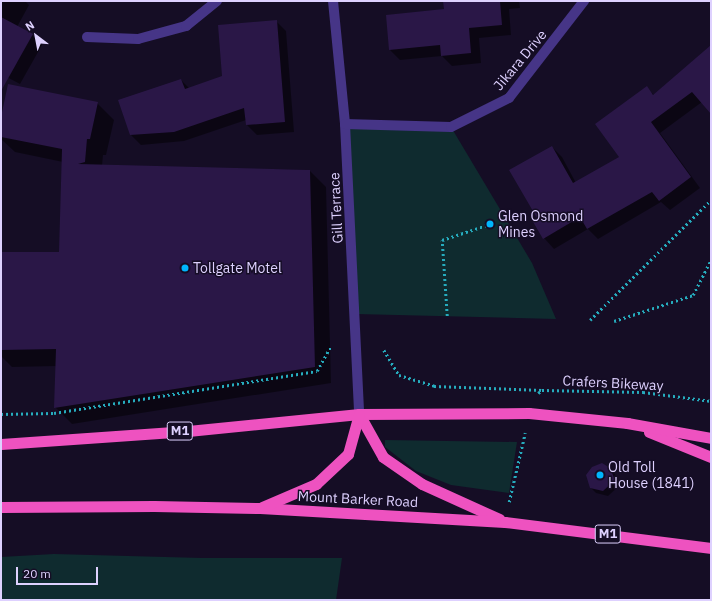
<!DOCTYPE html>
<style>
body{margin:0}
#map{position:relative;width:712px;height:601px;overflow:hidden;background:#150d25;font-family:"IBM Plex Sans",sans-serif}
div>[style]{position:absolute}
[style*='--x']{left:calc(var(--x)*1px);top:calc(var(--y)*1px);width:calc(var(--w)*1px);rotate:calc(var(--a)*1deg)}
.green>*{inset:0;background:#0f2b2f}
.shadow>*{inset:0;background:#0007}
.building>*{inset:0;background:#2a1747}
.path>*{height:2.5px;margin-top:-1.25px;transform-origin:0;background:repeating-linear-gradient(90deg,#26acbe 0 2px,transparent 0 5px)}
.minor>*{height:10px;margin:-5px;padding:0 5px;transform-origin:5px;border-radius:5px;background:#463587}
.trunk>*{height:11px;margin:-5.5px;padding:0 5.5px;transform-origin:5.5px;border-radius:5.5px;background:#ee52c0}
.dots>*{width:11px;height:11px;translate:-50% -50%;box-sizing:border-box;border:2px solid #150d25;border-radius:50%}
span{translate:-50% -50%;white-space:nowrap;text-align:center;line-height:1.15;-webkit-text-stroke:3px #150d25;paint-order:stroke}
.shield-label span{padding:1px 3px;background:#150d25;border:1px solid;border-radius:3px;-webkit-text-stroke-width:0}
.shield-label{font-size:13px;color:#ded1ff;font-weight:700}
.street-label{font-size:14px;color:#ded1ff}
.poi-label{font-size:14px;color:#ded1ff}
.left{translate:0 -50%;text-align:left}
.frame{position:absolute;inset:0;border:2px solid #ded1ff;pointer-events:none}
.north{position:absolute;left:16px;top:16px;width:40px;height:40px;-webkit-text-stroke:3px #150d25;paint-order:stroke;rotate:328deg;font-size:11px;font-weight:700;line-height:16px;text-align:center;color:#ded1ff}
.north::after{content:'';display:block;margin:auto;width:14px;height:18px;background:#ded1ff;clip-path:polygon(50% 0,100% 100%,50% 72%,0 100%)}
.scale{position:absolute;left:16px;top:567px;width:82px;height:18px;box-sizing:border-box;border:2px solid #ded1ff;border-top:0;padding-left:5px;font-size:12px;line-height:14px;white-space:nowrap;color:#ded1ff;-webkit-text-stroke:3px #150d25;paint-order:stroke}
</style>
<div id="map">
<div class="green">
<i style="clip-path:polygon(345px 124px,451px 127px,532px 263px,556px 319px,356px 314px)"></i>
<i style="clip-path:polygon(385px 440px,517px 442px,509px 493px,451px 485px,416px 471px,385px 447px)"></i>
<i style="clip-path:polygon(54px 554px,202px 558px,342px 558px,336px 600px,1px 600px,1px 557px)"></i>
</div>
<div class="shadow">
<i style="clip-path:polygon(1px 1px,25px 1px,29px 5px,17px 27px,32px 35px,42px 45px,20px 84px,1px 74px)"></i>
<i style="clip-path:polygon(444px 1px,519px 1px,520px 8px,509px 9px,511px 35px,479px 38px,481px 63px,452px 66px,442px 56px,400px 60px,390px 50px,445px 10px)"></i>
<i style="clip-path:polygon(276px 21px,286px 31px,294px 132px,257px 135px,247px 125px,246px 120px,184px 141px,141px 145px,131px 135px,181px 80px,190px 89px,223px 77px)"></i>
<i style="clip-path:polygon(711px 46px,711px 112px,702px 102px,660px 133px,700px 188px,670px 210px,661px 202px,598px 239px,588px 229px,554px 249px,544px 238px,538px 218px,552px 147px,562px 157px,576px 183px,620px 157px,646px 88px,654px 95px)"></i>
<i style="clip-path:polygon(97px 103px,114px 120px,106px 155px,103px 155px,102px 166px,309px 170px,326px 187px,331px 383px,72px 424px,55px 407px,57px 366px,12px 367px,1px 356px,1px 253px,60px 252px,63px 162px,15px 152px,1px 139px,1px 122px)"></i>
<i style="clip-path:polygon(609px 468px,615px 474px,619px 486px,608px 496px,596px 493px,591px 488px)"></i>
</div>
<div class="building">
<i style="clip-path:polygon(443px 1px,500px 1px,502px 25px,469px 28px,471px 53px,441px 56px,440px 45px,389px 50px,386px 15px,444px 9px)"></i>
<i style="clip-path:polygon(1px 17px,33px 34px,1px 91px)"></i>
<i style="clip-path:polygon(277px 20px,285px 122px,246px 125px,244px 108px,174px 132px,130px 135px,118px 100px,181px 79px,185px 89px,222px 76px,218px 25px)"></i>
<i style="clip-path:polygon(711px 45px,711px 114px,692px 92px,651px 122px,691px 177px,659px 201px,652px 192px,587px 229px,580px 217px,543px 239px,532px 220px,537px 218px,509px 170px,552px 146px,573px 183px,619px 157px,595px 124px,647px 86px,653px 95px)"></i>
<i style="clip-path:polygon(8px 84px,98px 102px,90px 139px,87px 139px,85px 162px,78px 164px,310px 170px,315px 367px,54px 408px,56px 349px,1px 350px,1px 252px,59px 252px,62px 149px,1px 137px,1px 117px)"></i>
<i style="clip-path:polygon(602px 463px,610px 468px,615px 480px,603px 491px,590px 488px,586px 475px,592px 467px)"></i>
</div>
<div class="path">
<i style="--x:447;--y:316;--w:76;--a:-93.8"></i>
<i style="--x:442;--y:240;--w:51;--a:-18.4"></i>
<i style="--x:590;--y:320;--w:170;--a:-44.8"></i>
<i style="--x:614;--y:321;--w:83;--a:-18.2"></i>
<i style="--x:693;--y:295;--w:39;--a:-63"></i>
<i style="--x:384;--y:350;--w:29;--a:59"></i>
<i style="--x:399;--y:375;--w:37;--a:17"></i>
<i style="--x:434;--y:386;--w:108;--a:2.1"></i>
<i style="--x:538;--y:393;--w:5;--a:-37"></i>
<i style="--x:542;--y:390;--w:101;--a:1.1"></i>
<i style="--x:643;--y:392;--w:69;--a:7.5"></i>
<i style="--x:1;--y:414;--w:53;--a:-1.1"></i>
<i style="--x:54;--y:413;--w:266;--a:-9.1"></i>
<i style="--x:317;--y:371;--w:25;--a:-61"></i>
<i style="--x:329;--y:349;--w:4;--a:0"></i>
<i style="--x:509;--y:502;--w:71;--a:-76.9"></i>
</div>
<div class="minor">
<i style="--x:333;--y:1;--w:124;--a:84.4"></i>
<i style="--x:345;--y:124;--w:290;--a:87.2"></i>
<i style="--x:87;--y:37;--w:51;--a:2.2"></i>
<i style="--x:138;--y:39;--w:50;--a:-15.2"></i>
<i style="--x:186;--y:26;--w:40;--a:-39"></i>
<i style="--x:345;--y:124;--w:106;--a:1.6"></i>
<i style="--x:451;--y:127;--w:65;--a:-26.6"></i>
<i style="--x:509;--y:98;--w:123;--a:-52.3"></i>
</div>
<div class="trunk">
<i style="--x:359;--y:414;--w:49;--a:60.8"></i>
<i style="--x:383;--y:457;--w:47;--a:34.7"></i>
<i style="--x:422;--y:484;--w:85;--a:24.4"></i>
<i style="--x:649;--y:432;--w:67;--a:22"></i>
<i style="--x:1;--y:444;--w:187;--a:-4"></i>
<i style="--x:188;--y:431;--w:172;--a:-5.7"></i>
<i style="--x:359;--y:414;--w:170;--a:-0.3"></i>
<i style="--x:529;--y:413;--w:99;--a:5.8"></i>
<i style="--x:627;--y:423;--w:85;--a:10.1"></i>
<i style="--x:1;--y:507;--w:153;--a:-0.4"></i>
<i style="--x:154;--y:506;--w:106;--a:1.1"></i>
<i style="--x:260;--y:508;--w:245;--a:3.3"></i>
<i style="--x:505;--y:522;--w:208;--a:7.2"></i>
<i style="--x:262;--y:507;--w:59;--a:-23.1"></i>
<i style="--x:316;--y:484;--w:44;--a:-43.2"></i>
<i style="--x:348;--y:454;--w:41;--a:-74.6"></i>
</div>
<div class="dots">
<i style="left:490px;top:224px;background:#00b5fc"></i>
<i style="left:185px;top:268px;background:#00b5fc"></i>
<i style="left:600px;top:475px;background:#00b5fc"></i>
</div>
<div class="shield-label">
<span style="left:180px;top:431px">M1</span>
<span style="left:608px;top:534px">M1</span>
</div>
<div class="street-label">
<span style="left:520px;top:60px;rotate:-50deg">Jikara Drive</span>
<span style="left:336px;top:208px;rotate:-93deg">Gill Terrace</span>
<span style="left:613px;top:383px;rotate:3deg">Crafers Bikeway</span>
<span style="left:358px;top:499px;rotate:3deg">Mount Barker Road</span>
</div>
<div class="poi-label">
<span class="left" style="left:498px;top:224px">Glen Osmond<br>Mines</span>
<span class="left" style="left:193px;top:268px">Tollgate Motel</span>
<span class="left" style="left:608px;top:475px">Old Toll<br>House (1841)</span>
</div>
<div class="frame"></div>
<div class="north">N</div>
<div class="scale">20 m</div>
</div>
